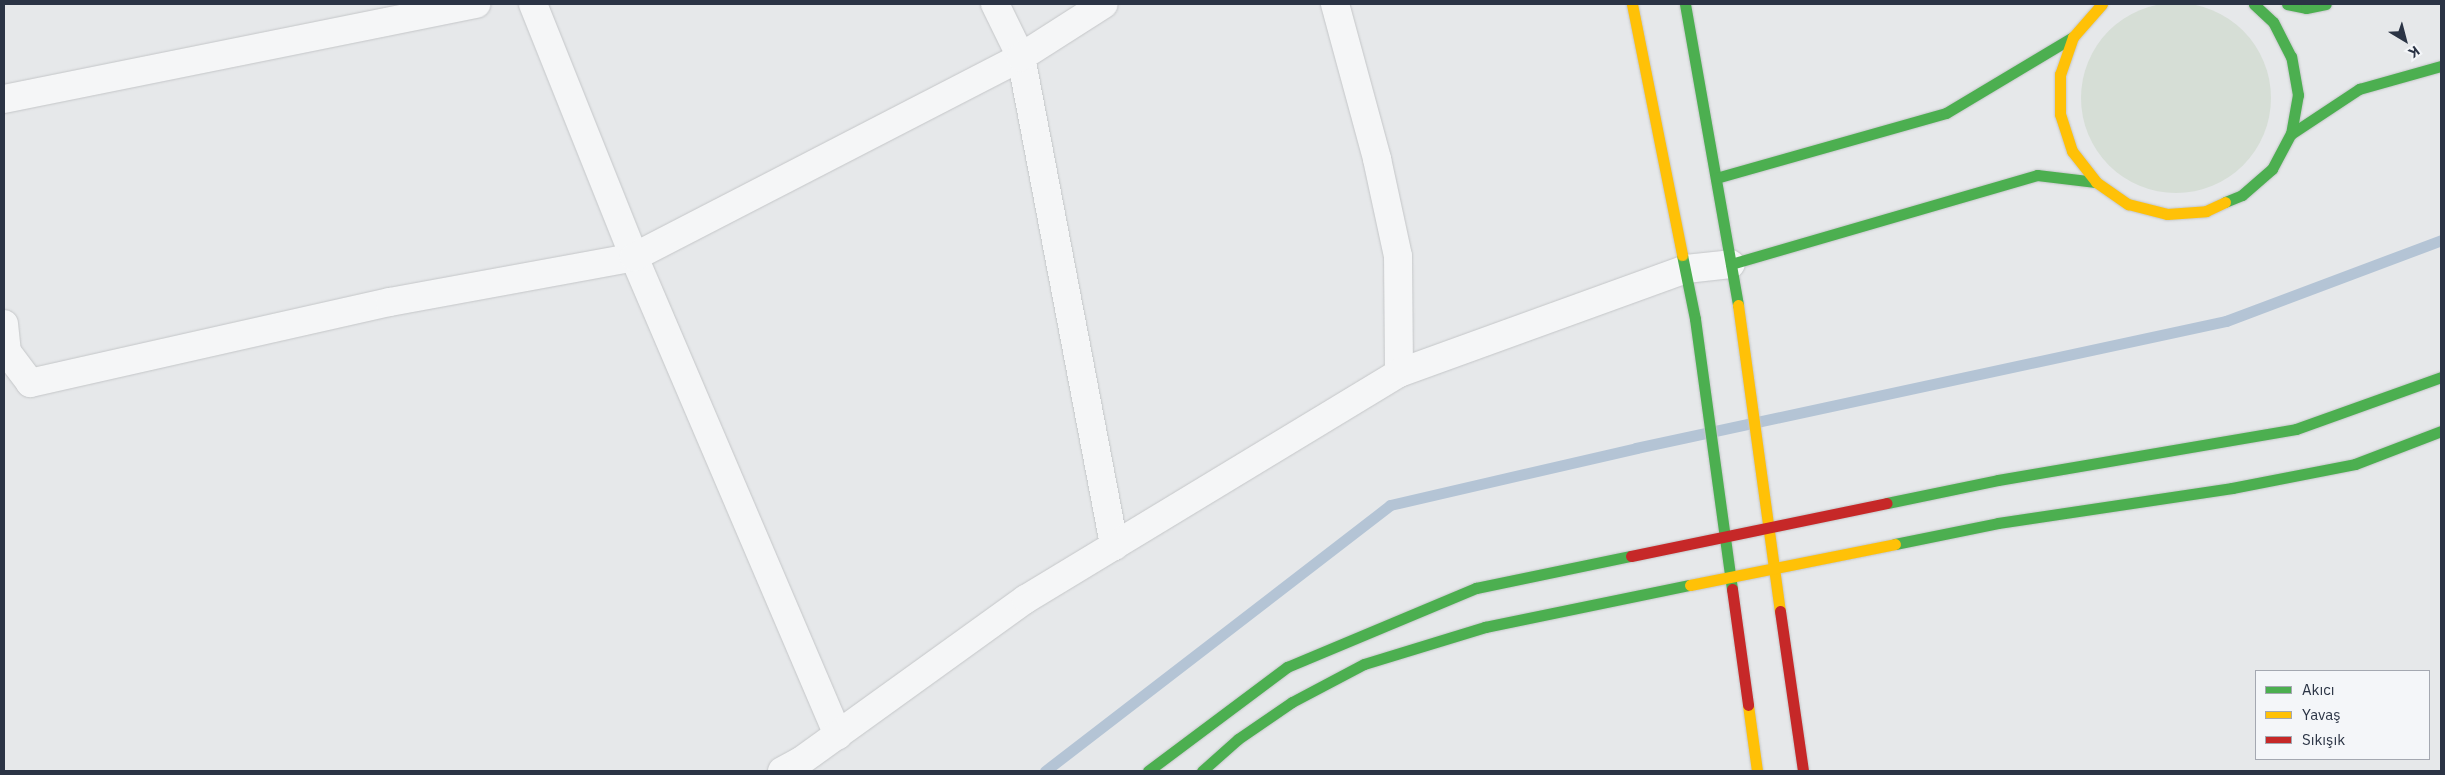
<!DOCTYPE html>
<meta charset="utf-8">
<style>
body{margin:0}
#map{position:relative;width:2445px;height:775px;overflow:hidden;background:#e6e8ea;font-family:"IBM Plex Sans",sans-serif}
div>[style]{position:absolute}
[style*='--x']{left:calc(var(--x)*1px);top:calc(var(--y)*1px);width:calc(var(--w)*1px);rotate:calc(var(--a)*1deg)}
.green>*{inset:0;background:#d6ded6}
.round{border-radius:50%}
.stream>*{height:11px;margin:-5.5px;padding:0 5.5px;transform-origin:5.5px;border-radius:5.5px;background:#b4c4d5}
.roads{filter:drop-shadow(0 0 1px #c4c6c8) drop-shadow(0 0 1px #c4c6c8)}
.street>*{height:28px;margin:-14px;padding:0 14px;transform-origin:14px;border-radius:14px;background:#f5f6f7}
.fast>*{height:11px;margin:-5.5px;padding:0 5.5px;transform-origin:5.5px;border-radius:5.5px;background:#4caf50}
.slow>*{height:11px;margin:-5.5px;padding:0 5.5px;transform-origin:5.5px;border-radius:5.5px;background:#ffc107}
.jam>*{height:11px;margin:-5.5px;padding:0 5.5px;transform-origin:5.5px;border-radius:5.5px;background:#c62828}
span{translate:-50% -50%;white-space:nowrap;text-align:center;line-height:1.15;-webkit-text-stroke:4px #f4f6f9;paint-order:stroke}
.frame{position:absolute;inset:0;border:5px solid #2b3445;pointer-events:none}
.legend{position:absolute;left:2255px;top:670px;width:175px;height:90px;box-sizing:border-box;background:#f4f6f9;border:1px solid #a4a8b1;margin:0;padding:6px 9px;list-style:none;font-size:15px;color:#2b3445}
.legend li{display:flex;align-items:center;gap:10px;height:25px}
.legend b{width:25px;border:1px solid #a4a8b1}
.north{position:absolute;left:2380px;top:15px;width:50px;height:50px;-webkit-text-stroke:4px #f4f6f9;paint-order:stroke;rotate:143deg;font-size:14px;font-weight:700;line-height:20px;text-align:center;color:#2b3445}
.north::after{content:'';display:block;margin:auto;width:18px;height:22px;background:#2b3445;clip-path:polygon(50% 0,100% 100%,50% 72%,0 100%)}
</style>
<div id="map">
<div class="green">
<i class="round" style="left:2081px;top:3px;width:190px;height:190px"></i>
</div>
<div class="stream">
<i style="--x:1045;--y:771;--w:436;--a:-37.6"></i>
<i style="--x:1390;--y:505;--w:253;--a:-13"></i>
<i style="--x:1636;--y:448;--w:604;--a:-12.15"></i>
<i style="--x:2226;--y:321;--w:230;--a:-20.6"></i>
</div>
<div class="roads">
<div class="street">
<i style="--x:533;--y:4;--w:272;--a:68.2"></i>
<i style="--x:634;--y:257;--w:520;--a:66.89"></i>
<i style="--x:995;--y:4;--w:59;--a:63.9"></i>
<i style="--x:1021;--y:57;--w:498;--a:79.2"></i>
<i style="--x:1335;--y:4;--w:161;--a:74.8"></i>
<i style="--x:1377;--y:159;--w:99;--a:77.8"></i>
<i style="--x:1398;--y:256;--w:117;--a:89.5"></i>
<i style="--x:4;--y:99;--w:482;--a:-11.4"></i>
<i style="--x:4;--y:324;--w:28;--a:84"></i>
<i style="--x:7;--y:352;--w:39;--a:53"></i>
<i style="--x:30;--y:383;--w:369;--a:-12.7"></i>
<i style="--x:390;--y:302;--w:248;--a:-10.4"></i>
<i style="--x:634;--y:257;--w:436;--a:-27.3"></i>
<i style="--x:1021;--y:57;--w:98;--a:-32.6"></i>
<i style="--x:782;--y:771;--w:21;--a:-28"></i>
<i style="--x:801;--y:761;--w:277;--a:-35.8"></i>
<i style="--x:1026;--y:599;--w:436;--a:-31.2"></i>
<i style="--x:1399;--y:373;--w:305;--a:-19.9"></i>
<i style="--x:1686;--y:269;--w:45;--a:-6.3"></i>
</div>
<div class="fast">
<i style="--x:1685;--y:4;--w:306;--a:80"></i>
<i style="--x:2287;--y:4;--w:19;--a:12"></i>
<i style="--x:2306;--y:8;--w:20;--a:-11"></i>
<i style="--x:2291;--y:134;--w:82;--a:-33.5"></i>
<i style="--x:2359;--y:89;--w:85;--a:-15.7"></i>
<i style="--x:1716;--y:178;--w:239;--a:-15.8"></i>
<i style="--x:1946;--y:113;--w:148;--a:-30.9"></i>
<i style="--x:2225;--y:202;--w:18;--a:-22"></i>
<i style="--x:2242;--y:195;--w:40;--a:-41"></i>
<i style="--x:2272;--y:169;--w:40;--a:-62"></i>
<i style="--x:2291;--y:134;--w:40;--a:-80"></i>
<i style="--x:2298;--y:95;--w:39;--a:-100"></i>
<i style="--x:2291;--y:57;--w:39;--a:-117"></i>
<i style="--x:2273;--y:22;--w:26;--a:-137"></i>
<i style="--x:1682;--y:255;--w:65;--a:78.5"></i>
<i style="--x:1695;--y:319;--w:273;--a:82.2"></i>
<i style="--x:1731;--y:264;--w:319;--a:-16.2"></i>
<i style="--x:2037;--y:175;--w:59;--a:6.8"></i>
<i style="--x:1887;--y:503;--w:113;--a:-11.7"></i>
<i style="--x:1998;--y:480;--w:302;--a:-9.7"></i>
<i style="--x:2296;--y:429;--w:154;--a:-19.7"></i>
<i style="--x:1895;--y:544;--w:105;--a:-11.5"></i>
<i style="--x:1998;--y:523;--w:237;--a:-8.5"></i>
<i style="--x:2232;--y:488;--w:125;--a:-11"></i>
<i style="--x:2355;--y:464;--w:92;--a:-21"></i>
<i style="--x:1148;--y:771;--w:174;--a:-36.8"></i>
<i style="--x:1287;--y:667;--w:205;--a:-22.7"></i>
<i style="--x:1476;--y:588;--w:158;--a:-11.7"></i>
<i style="--x:1202;--y:771;--w:48;--a:-41.6"></i>
<i style="--x:1238;--y:739;--w:65;--a:-34.4"></i>
<i style="--x:1292;--y:702;--w:81;--a:-27.8"></i>
<i style="--x:1364;--y:664;--w:127;--a:-17"></i>
<i style="--x:1485;--y:627;--w:209;--a:-11.6"></i>
</div>
<div class="slow">
<i style="--x:1632;--y:4;--w:256;--a:78.7"></i>
<i style="--x:2102;--y:4;--w:44;--a:131.3"></i>
<i style="--x:2073;--y:37;--w:39;--a:109"></i>
<i style="--x:2060;--y:74;--w:40;--a:90"></i>
<i style="--x:2060;--y:114;--w:39;--a:72"></i>
<i style="--x:2072;--y:151;--w:39;--a:52"></i>
<i style="--x:2096;--y:182;--w:39;--a:35"></i>
<i style="--x:2128;--y:204;--w:40;--a:14.4"></i>
<i style="--x:2167;--y:214;--w:39;--a:-4"></i>
<i style="--x:2206;--y:211;--w:21;--a:-25"></i>
<i style="--x:1738;--y:305;--w:309;--a:82.2"></i>
<i style="--x:1690;--y:585;--w:209;--a:-11.3"></i>
<i style="--x:1748;--y:705;--w:67;--a:82.2"></i>
</div>
<div class="jam">
<i style="--x:1631;--y:556;--w:261;--a:-11.7"></i>
<i style="--x:1732;--y:589;--w:117;--a:82.1"></i>
<i style="--x:1780;--y:611;--w:162;--a:81.8"></i>
</div>
</div>
<div class="frame"></div>
<ul class="legend">
<li><b style="height:6px;background:#4caf50"></b>Akıcı</li>
<li><b style="height:6px;background:#ffc107"></b>Yavaş</li>
<li><b style="height:6px;background:#c62828"></b>Sıkışık</li>
</ul>
<div class="north">K</div>
</div>
